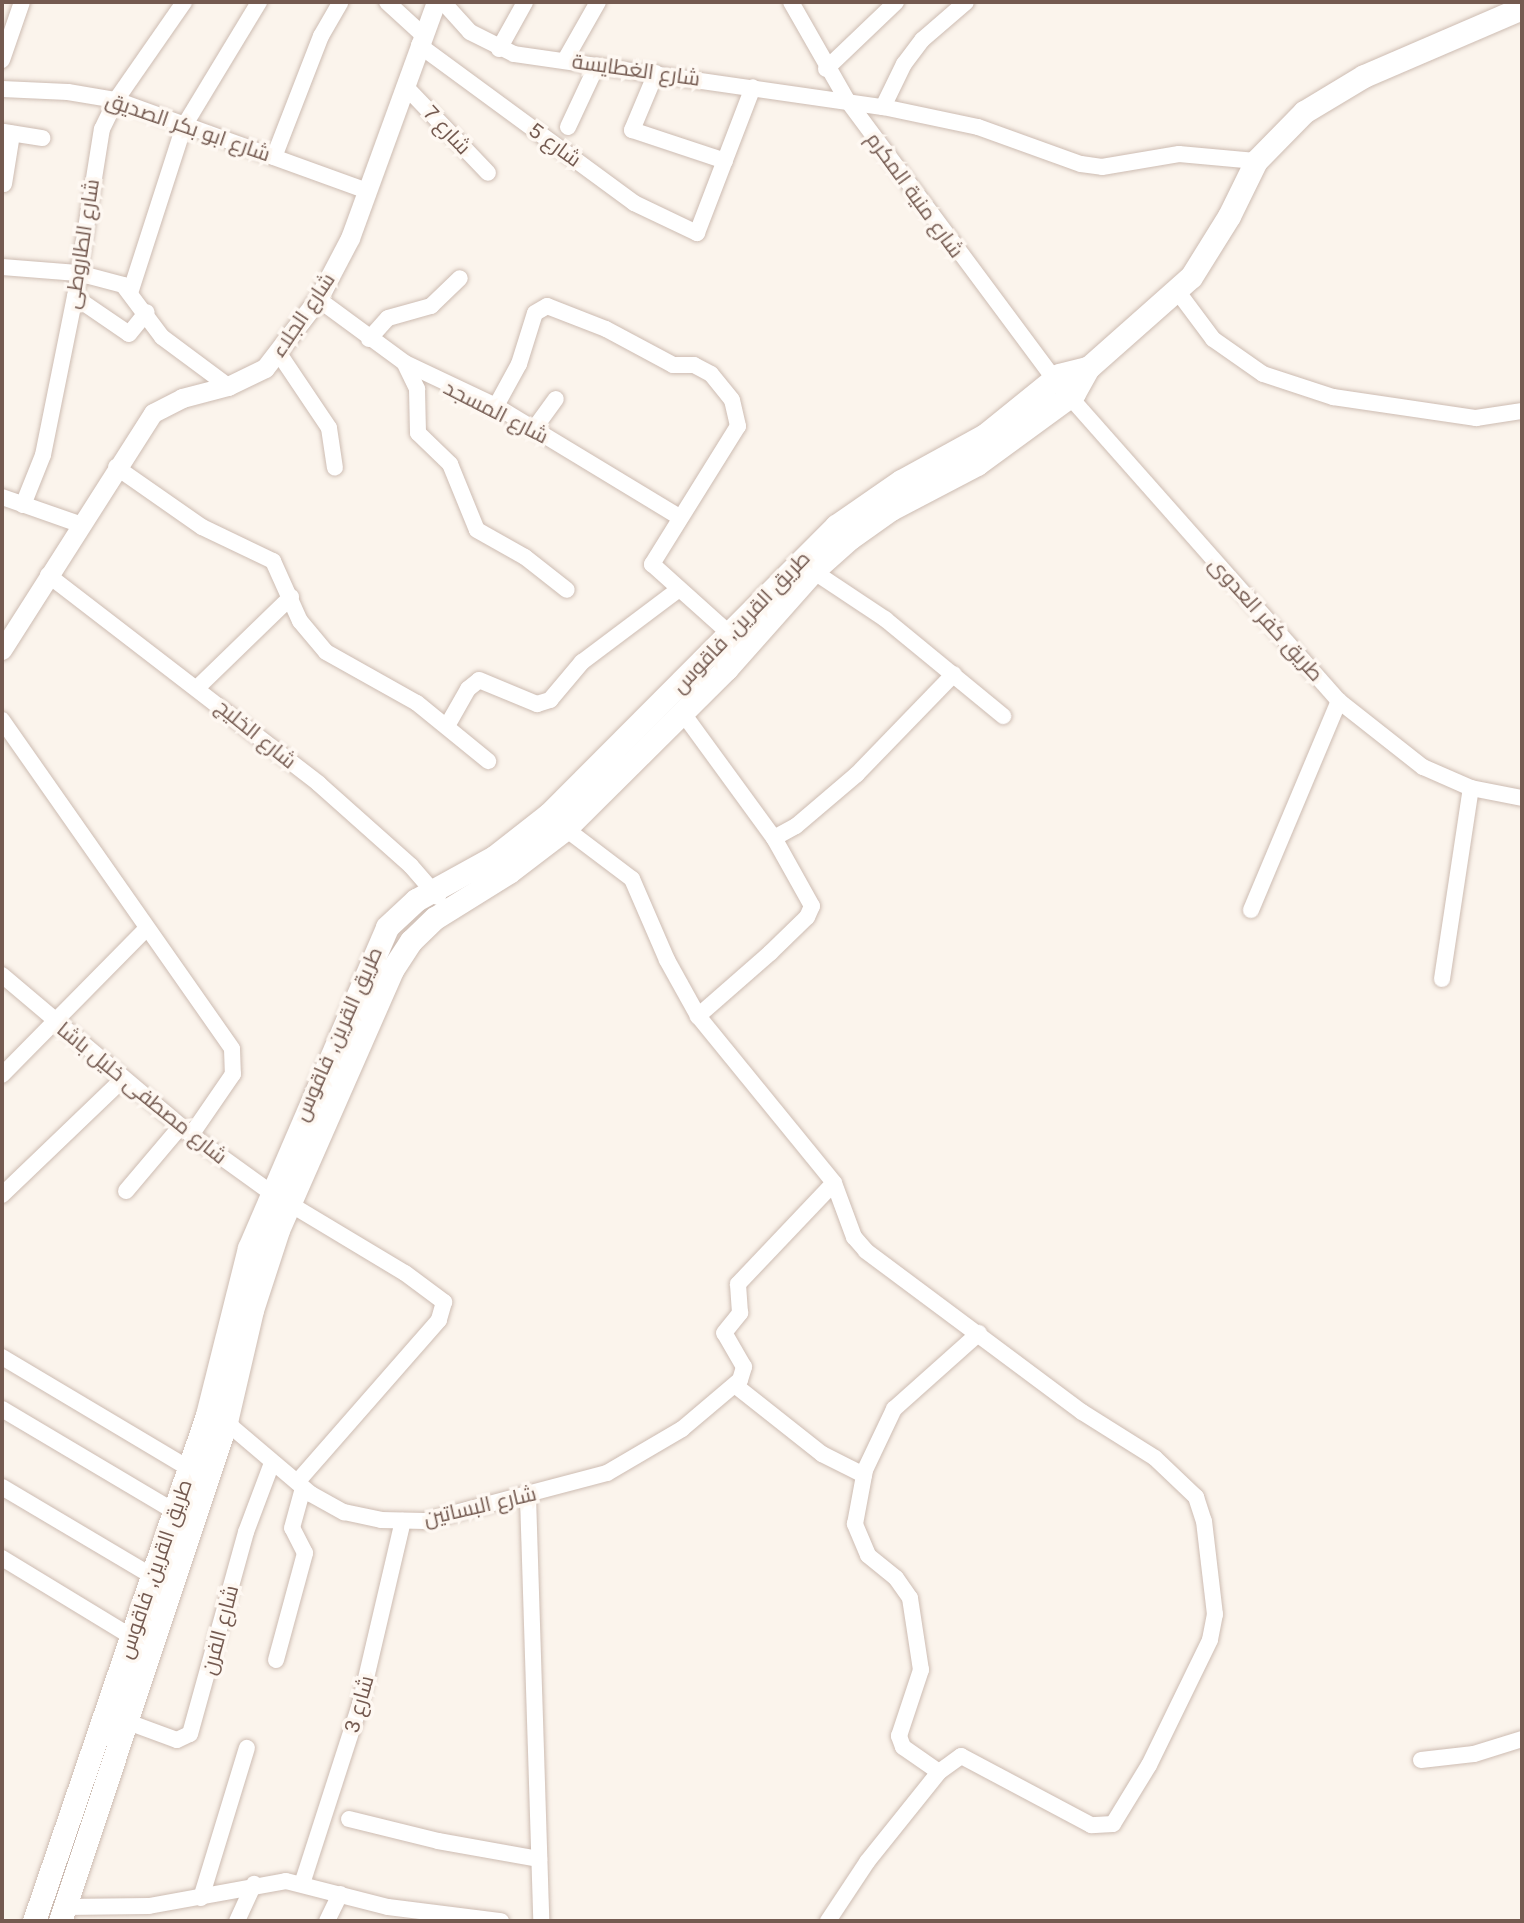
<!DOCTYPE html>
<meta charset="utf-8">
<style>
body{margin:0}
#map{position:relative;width:1524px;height:1923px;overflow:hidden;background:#fbf4ec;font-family:Helvetica,Cairo,sans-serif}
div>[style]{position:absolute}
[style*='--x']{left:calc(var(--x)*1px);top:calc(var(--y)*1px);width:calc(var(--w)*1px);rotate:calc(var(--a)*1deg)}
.roads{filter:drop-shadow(0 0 2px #cdbcb2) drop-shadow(0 0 2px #cdbcb2)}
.minor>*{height:16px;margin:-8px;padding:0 8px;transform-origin:8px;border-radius:8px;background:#fff}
.tertiary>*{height:19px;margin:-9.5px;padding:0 9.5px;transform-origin:9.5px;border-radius:9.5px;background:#fff}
.secondary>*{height:23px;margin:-11.5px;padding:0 11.5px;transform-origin:11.5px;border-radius:11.5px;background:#fff}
span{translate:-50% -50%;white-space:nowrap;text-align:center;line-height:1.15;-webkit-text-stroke:7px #fef8f2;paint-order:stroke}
.street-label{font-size:21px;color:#745a50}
.frame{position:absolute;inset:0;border:4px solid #745a50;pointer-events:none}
</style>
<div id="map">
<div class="roads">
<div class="minor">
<i style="--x:387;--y:2;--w:49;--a:42.5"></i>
<i style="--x:443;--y:2;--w:40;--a:48"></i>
<i style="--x:470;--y:32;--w:49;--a:26.6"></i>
<i style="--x:514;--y:54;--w:373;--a:8.2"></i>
<i style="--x:883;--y:107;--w:97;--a:11.9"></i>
<i style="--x:978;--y:127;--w:109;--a:19.8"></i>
<i style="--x:1081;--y:164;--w:21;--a:8"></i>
<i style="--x:1102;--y:167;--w:78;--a:-9.6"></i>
<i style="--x:1179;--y:154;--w:77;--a:5.2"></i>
<i style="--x:791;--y:2;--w:113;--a:60.3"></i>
<i style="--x:847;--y:100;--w:347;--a:53.4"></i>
<i style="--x:1054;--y:379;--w:430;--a:48.5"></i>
<i style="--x:1339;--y:701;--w:107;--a:38.2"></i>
<i style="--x:1423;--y:767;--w:52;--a:23.6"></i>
<i style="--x:1471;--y:788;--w:52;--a:11.1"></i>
<i style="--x:419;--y:45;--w:267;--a:36.3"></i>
<i style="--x:634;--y:203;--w:70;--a:25.5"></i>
<i style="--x:697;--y:233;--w:156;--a:-69"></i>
<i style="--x:499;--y:49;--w:54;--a:-61"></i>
<i style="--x:2;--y:60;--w:61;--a:-71"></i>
<i style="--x:565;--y:60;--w:67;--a:-60.4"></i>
<i style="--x:826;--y:69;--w:97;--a:-43.7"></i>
<i style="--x:656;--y:73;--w:62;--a:112.8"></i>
<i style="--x:632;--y:130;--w:98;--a:18.4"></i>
<i style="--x:405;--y:86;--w:120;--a:46.3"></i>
<i style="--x:2;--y:89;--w:66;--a:2.6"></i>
<i style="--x:68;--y:92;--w:49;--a:9.5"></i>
<i style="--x:116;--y:100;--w:268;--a:19.9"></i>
<i style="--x:883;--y:107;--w:48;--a:-64"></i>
<i style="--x:904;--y:64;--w:30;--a:-53"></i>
<i style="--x:922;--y:40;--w:58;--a:-40.8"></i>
<i style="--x:568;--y:127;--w:68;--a:-64.9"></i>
<i style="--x:4;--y:132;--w:39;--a:9"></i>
<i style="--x:274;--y:157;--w:130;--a:-68.8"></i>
<i style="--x:321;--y:36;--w:39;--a:-60"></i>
<i style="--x:4;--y:184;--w:51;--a:-80.9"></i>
<i style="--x:2;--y:267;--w:76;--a:4.5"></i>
<i style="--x:78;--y:273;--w:47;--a:14.9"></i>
<i style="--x:123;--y:285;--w:65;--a:53.1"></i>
<i style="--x:162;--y:337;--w:82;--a:36.6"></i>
<i style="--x:131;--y:290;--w:172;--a:-72.1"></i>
<i style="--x:184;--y:126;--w:145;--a:-58.8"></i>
<i style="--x:1178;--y:292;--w:59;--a:53.3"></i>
<i style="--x:1213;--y:339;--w:61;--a:35"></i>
<i style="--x:1263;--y:374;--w:74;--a:18.2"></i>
<i style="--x:1333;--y:397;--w:145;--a:8.4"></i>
<i style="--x:1476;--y:418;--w:47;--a:-8.7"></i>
<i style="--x:75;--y:297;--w:65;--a:34.4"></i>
<i style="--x:129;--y:334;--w:28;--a:-51"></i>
<i style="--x:318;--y:299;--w:108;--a:36.3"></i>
<i style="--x:405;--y:363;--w:101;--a:25.3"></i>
<i style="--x:496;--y:406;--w:214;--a:31.2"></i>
<i style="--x:369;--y:339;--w:28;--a:-48"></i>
<i style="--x:388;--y:318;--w:45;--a:-15.6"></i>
<i style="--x:431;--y:306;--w:40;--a:-44"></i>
<i style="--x:280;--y:355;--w:88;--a:56.1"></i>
<i style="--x:329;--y:428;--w:40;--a:81.5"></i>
<i style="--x:405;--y:364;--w:28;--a:64"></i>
<i style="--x:417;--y:389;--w:44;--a:88.7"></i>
<i style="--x:418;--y:433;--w:45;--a:44.1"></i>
<i style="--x:450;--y:464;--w:71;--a:67.8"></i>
<i style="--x:477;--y:530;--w:55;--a:29.4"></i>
<i style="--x:525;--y:557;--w:53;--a:38.2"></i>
<i style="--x:496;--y:406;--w:48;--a:-61.3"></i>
<i style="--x:519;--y:364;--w:53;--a:-72.6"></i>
<i style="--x:535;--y:313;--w:14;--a:-30"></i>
<i style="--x:547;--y:306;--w:63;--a:21.3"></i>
<i style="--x:606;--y:329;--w:76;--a:28.2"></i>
<i style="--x:673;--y:365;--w:21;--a:0"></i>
<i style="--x:694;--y:365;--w:19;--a:28"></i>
<i style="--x:711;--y:374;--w:33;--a:51"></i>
<i style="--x:732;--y:400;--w:27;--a:77"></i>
<i style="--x:738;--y:426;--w:163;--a:121.9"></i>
<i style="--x:652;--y:564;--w:105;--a:41.9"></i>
<i style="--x:534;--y:429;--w:37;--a:-54"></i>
<i style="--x:116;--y:467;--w:105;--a:34.9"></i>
<i style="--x:202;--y:527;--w:79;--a:25.6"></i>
<i style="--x:273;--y:561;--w:66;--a:65.8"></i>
<i style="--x:300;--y:621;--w:40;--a:50"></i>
<i style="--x:326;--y:652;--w:104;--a:29.3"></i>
<i style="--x:417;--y:703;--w:92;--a:39.2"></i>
<i style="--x:2;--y:497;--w:82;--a:19.3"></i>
<i style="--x:23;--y:505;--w:54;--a:-68.2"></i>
<i style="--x:43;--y:455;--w:161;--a:-78.6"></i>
<i style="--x:75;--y:297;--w:170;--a:-80.9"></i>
<i style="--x:102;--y:129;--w:32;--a:-64"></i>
<i style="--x:116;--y:100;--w:119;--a:-55.2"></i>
<i style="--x:813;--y:571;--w:87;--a:33.7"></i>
<i style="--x:885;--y:619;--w:153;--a:39.4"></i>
<i style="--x:48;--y:575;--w:342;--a:37.6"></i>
<i style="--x:319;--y:784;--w:123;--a:41.7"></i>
<i style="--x:411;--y:866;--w:41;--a:48.9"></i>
<i style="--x:197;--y:688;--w:131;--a:-44.1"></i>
<i style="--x:682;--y:712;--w:156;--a:53.9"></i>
<i style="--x:774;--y:838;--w:78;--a:60.8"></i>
<i style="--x:812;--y:906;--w:12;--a:114"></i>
<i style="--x:807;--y:917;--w:52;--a:135.8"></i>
<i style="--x:770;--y:953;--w:96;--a:138.8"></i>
<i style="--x:2;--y:720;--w:401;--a:55"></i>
<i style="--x:232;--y:1049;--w:25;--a:88"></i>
<i style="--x:233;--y:1074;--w:74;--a:124.5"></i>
<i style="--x:447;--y:726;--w:43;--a:-60.4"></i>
<i style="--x:468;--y:689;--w:14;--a:-39"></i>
<i style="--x:479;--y:680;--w:63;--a:22.5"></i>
<i style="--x:537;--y:704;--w:14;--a:-17"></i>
<i style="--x:550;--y:700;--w:50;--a:-49.9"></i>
<i style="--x:582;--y:662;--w:120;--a:-36.9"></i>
<i style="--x:558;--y:823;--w:93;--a:37.1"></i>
<i style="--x:632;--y:879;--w:88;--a:66.6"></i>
<i style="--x:667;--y:960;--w:64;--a:61"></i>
<i style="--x:698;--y:1016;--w:215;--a:50.8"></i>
<i style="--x:834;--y:1183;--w:58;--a:69.7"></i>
<i style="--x:854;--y:1237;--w:18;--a:49"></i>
<i style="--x:866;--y:1251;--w:269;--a:36.7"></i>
<i style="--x:1082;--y:1412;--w:86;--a:32.2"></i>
<i style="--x:1155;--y:1458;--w:57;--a:43.6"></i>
<i style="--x:1196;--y:1497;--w:25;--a:72"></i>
<i style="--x:1204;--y:1521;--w:94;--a:83.3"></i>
<i style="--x:1215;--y:1614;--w:26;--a:101"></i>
<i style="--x:1210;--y:1640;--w:139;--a:116"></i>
<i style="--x:1149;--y:1765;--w:69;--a:121.4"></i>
<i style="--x:1113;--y:1824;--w:22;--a:177"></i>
<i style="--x:1091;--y:1825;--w:147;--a:-152"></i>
<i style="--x:961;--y:1756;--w:27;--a:144"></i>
<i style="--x:939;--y:1772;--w:115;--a:128.7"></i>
<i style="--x:867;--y:1862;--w:71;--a:123.5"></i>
<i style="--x:774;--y:838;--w:25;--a:-29"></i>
<i style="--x:796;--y:826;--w:80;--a:-40.4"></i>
<i style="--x:857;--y:774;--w:139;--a:-45.9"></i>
<i style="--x:1251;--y:910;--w:227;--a:-67.2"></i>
<i style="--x:2;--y:975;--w:248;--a:40.2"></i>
<i style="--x:191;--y:1135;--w:97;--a:35.8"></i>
<i style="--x:270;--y:1192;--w:157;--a:31"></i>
<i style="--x:405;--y:1273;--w:49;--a:36.6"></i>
<i style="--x:444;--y:1302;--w:19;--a:106"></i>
<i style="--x:439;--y:1320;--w:215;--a:131.2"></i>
<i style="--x:1442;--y:979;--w:193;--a:-81.4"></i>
<i style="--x:2;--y:1075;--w:204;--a:-45.4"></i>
<i style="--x:126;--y:1191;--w:84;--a:-49.8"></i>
<i style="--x:2;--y:1195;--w:166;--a:-43.8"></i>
<i style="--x:2;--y:1357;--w:217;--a:30.8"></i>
<i style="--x:736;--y:1386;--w:110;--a:38.3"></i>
<i style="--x:822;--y:1454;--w:47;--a:26.6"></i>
<i style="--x:2;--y:1409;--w:200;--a:30.7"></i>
<i style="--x:226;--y:1422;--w:111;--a:40.3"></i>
<i style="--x:311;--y:1494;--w:38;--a:29"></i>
<i style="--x:344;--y:1512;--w:38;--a:12"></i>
<i style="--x:381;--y:1520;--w:44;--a:1.3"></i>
<i style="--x:425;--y:1521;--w:188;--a:-14.8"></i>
<i style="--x:607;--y:1473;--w:87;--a:-30.4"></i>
<i style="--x:682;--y:1429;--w:76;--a:-40.2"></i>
<i style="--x:740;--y:1380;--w:14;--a:-73"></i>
<i style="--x:744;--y:1367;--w:39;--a:-120"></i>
<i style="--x:724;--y:1333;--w:26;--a:-51"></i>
<i style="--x:740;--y:1313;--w:29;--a:-94"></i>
<i style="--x:738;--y:1284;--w:139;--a:-46.5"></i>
<i style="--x:2;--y:1487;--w:184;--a:30.7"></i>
<i style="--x:528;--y:1497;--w:424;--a:88.2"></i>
<i style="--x:2;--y:1558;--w:152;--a:31.3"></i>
<i style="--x:276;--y:1660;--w:111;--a:-74.8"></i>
<i style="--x:305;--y:1553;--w:28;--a:-117"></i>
<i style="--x:292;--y:1528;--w:41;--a:-74.6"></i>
<i style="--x:128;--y:1722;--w:52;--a:20.2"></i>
<i style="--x:177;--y:1740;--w:14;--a:-25"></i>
<i style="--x:190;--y:1734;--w:210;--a:-74.5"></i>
<i style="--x:246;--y:1532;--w:74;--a:-69.4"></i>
<i style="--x:1421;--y:1760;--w:53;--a:-6.5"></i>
<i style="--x:1474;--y:1754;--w:50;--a:-17.4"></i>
<i style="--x:939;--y:1772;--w:44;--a:-145.2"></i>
<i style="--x:903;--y:1747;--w:12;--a:-110"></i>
<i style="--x:899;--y:1736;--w:70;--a:-71.6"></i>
<i style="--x:921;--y:1670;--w:73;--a:-98.7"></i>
<i style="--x:910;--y:1598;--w:24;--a:-125"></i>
<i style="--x:896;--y:1578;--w:36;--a:-141"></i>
<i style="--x:868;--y:1555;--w:34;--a:-113"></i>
<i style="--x:855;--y:1524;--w:55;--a:-79.5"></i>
<i style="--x:865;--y:1470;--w:68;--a:-64.6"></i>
<i style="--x:894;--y:1409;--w:114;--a:-41.8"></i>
<i style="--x:349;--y:1819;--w:92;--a:13.9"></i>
<i style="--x:438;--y:1841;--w:103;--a:10.1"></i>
<i style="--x:302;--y:1884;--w:189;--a:-72.1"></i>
<i style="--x:360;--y:1704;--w:188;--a:-76.8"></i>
<i style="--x:201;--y:1898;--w:157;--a:-73"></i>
<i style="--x:64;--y:1907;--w:85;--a:-0.7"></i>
<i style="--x:149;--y:1906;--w:139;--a:-10.3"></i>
<i style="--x:286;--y:1881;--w:105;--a:14.3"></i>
<i style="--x:388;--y:1907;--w:114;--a:7.1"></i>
<i style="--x:237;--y:1921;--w:41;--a:-65.3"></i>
<i style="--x:327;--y:1921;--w:30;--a:-64"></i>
</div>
<div class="tertiary">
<i style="--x:2;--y:650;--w:281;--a:-57.5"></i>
<i style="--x:153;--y:413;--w:33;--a:-27"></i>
<i style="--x:182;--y:398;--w:48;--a:-14.6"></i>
<i style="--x:228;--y:386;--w:41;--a:-25.9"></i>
<i style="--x:265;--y:368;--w:87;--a:-52.5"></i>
<i style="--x:318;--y:299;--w:69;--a:-62.3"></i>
<i style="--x:350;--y:238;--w:251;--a:-70"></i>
</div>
<div class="secondary">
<i style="--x:34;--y:1921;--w:535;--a:-71.12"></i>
<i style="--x:207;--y:1415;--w:172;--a:-75.9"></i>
<i style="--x:249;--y:1248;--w:349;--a:-66.7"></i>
<i style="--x:387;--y:927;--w:40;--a:-43"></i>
<i style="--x:416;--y:900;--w:89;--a:-28.9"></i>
<i style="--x:494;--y:857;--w:70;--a:-38"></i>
<i style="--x:549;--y:814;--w:407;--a:-45.1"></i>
<i style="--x:836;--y:526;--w:79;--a:-34.7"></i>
<i style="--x:901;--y:481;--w:96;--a:-28.7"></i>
<i style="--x:985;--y:435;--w:95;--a:-39"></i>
<i style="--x:1059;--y:375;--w:30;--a:-14"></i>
<i style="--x:60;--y:1921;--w:526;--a:-71.6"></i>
<i style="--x:226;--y:1422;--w:115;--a:-76.9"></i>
<i style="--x:252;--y:1310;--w:84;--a:-72"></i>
<i style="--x:278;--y:1230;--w:284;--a:-66.3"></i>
<i style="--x:392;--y:970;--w:35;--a:-57"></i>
<i style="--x:411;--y:941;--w:33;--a:-44"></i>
<i style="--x:435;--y:918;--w:87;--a:-31.9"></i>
<i style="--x:509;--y:872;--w:71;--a:-37.5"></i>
<i style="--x:565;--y:829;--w:227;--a:-44.8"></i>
<i style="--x:726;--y:669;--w:131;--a:-48.4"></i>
<i style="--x:813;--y:571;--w:50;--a:-41.7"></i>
<i style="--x:850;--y:538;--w:50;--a:-35.3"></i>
<i style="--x:891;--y:509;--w:97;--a:-27.6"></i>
<i style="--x:977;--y:464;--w:120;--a:-36.2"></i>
<i style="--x:1074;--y:393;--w:29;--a:-61"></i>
<i style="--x:1088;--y:368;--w:137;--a:-41.5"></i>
<i style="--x:1191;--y:277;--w:72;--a:-58.1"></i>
<i style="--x:1229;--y:216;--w:61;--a:-63.9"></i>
<i style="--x:1256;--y:161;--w:69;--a:-45.6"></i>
<i style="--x:1304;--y:112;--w:70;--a:-31"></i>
<i style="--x:1364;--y:76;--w:172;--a:-23.3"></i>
</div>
</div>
<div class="street-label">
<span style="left:636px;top:70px;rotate:8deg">شارع الغطايسة</span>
<span style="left:188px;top:127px;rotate:19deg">شارع ابو بكر الصديق</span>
<span style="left:447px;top:130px;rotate:47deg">شارع 7</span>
<span style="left:555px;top:145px;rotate:36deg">شارع 5</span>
<span style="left:915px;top:195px;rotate:54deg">شارع منية المكرم</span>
<span style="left:82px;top:244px;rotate:-81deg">شارع الطاروطى</span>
<span style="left:303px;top:315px;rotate:-56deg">شارع الجلاء</span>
<span style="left:496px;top:412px;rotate:27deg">شارع المسجد</span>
<span style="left:1266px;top:619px;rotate:48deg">طريق كفر العدوى</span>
<span style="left:741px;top:622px;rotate:-46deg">طريق القرين, فاقوس</span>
<span style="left:256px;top:734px;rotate:39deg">شارع الخليج</span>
<span style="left:338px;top:1034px;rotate:-66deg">طريق القرين, فاقوس</span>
<span style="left:142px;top:1093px;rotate:39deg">شارع مصطفى خليل باشا</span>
<span style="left:480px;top:1506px;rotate:-13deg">شارع البساتين</span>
<span style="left:155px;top:1569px;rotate:-71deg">طريق القرين, فاقوس</span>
<span style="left:220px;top:1630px;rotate:-75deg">شارع الفرن</span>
<span style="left:359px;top:1704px;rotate:-74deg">شارع 3</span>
</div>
<div class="frame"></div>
</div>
